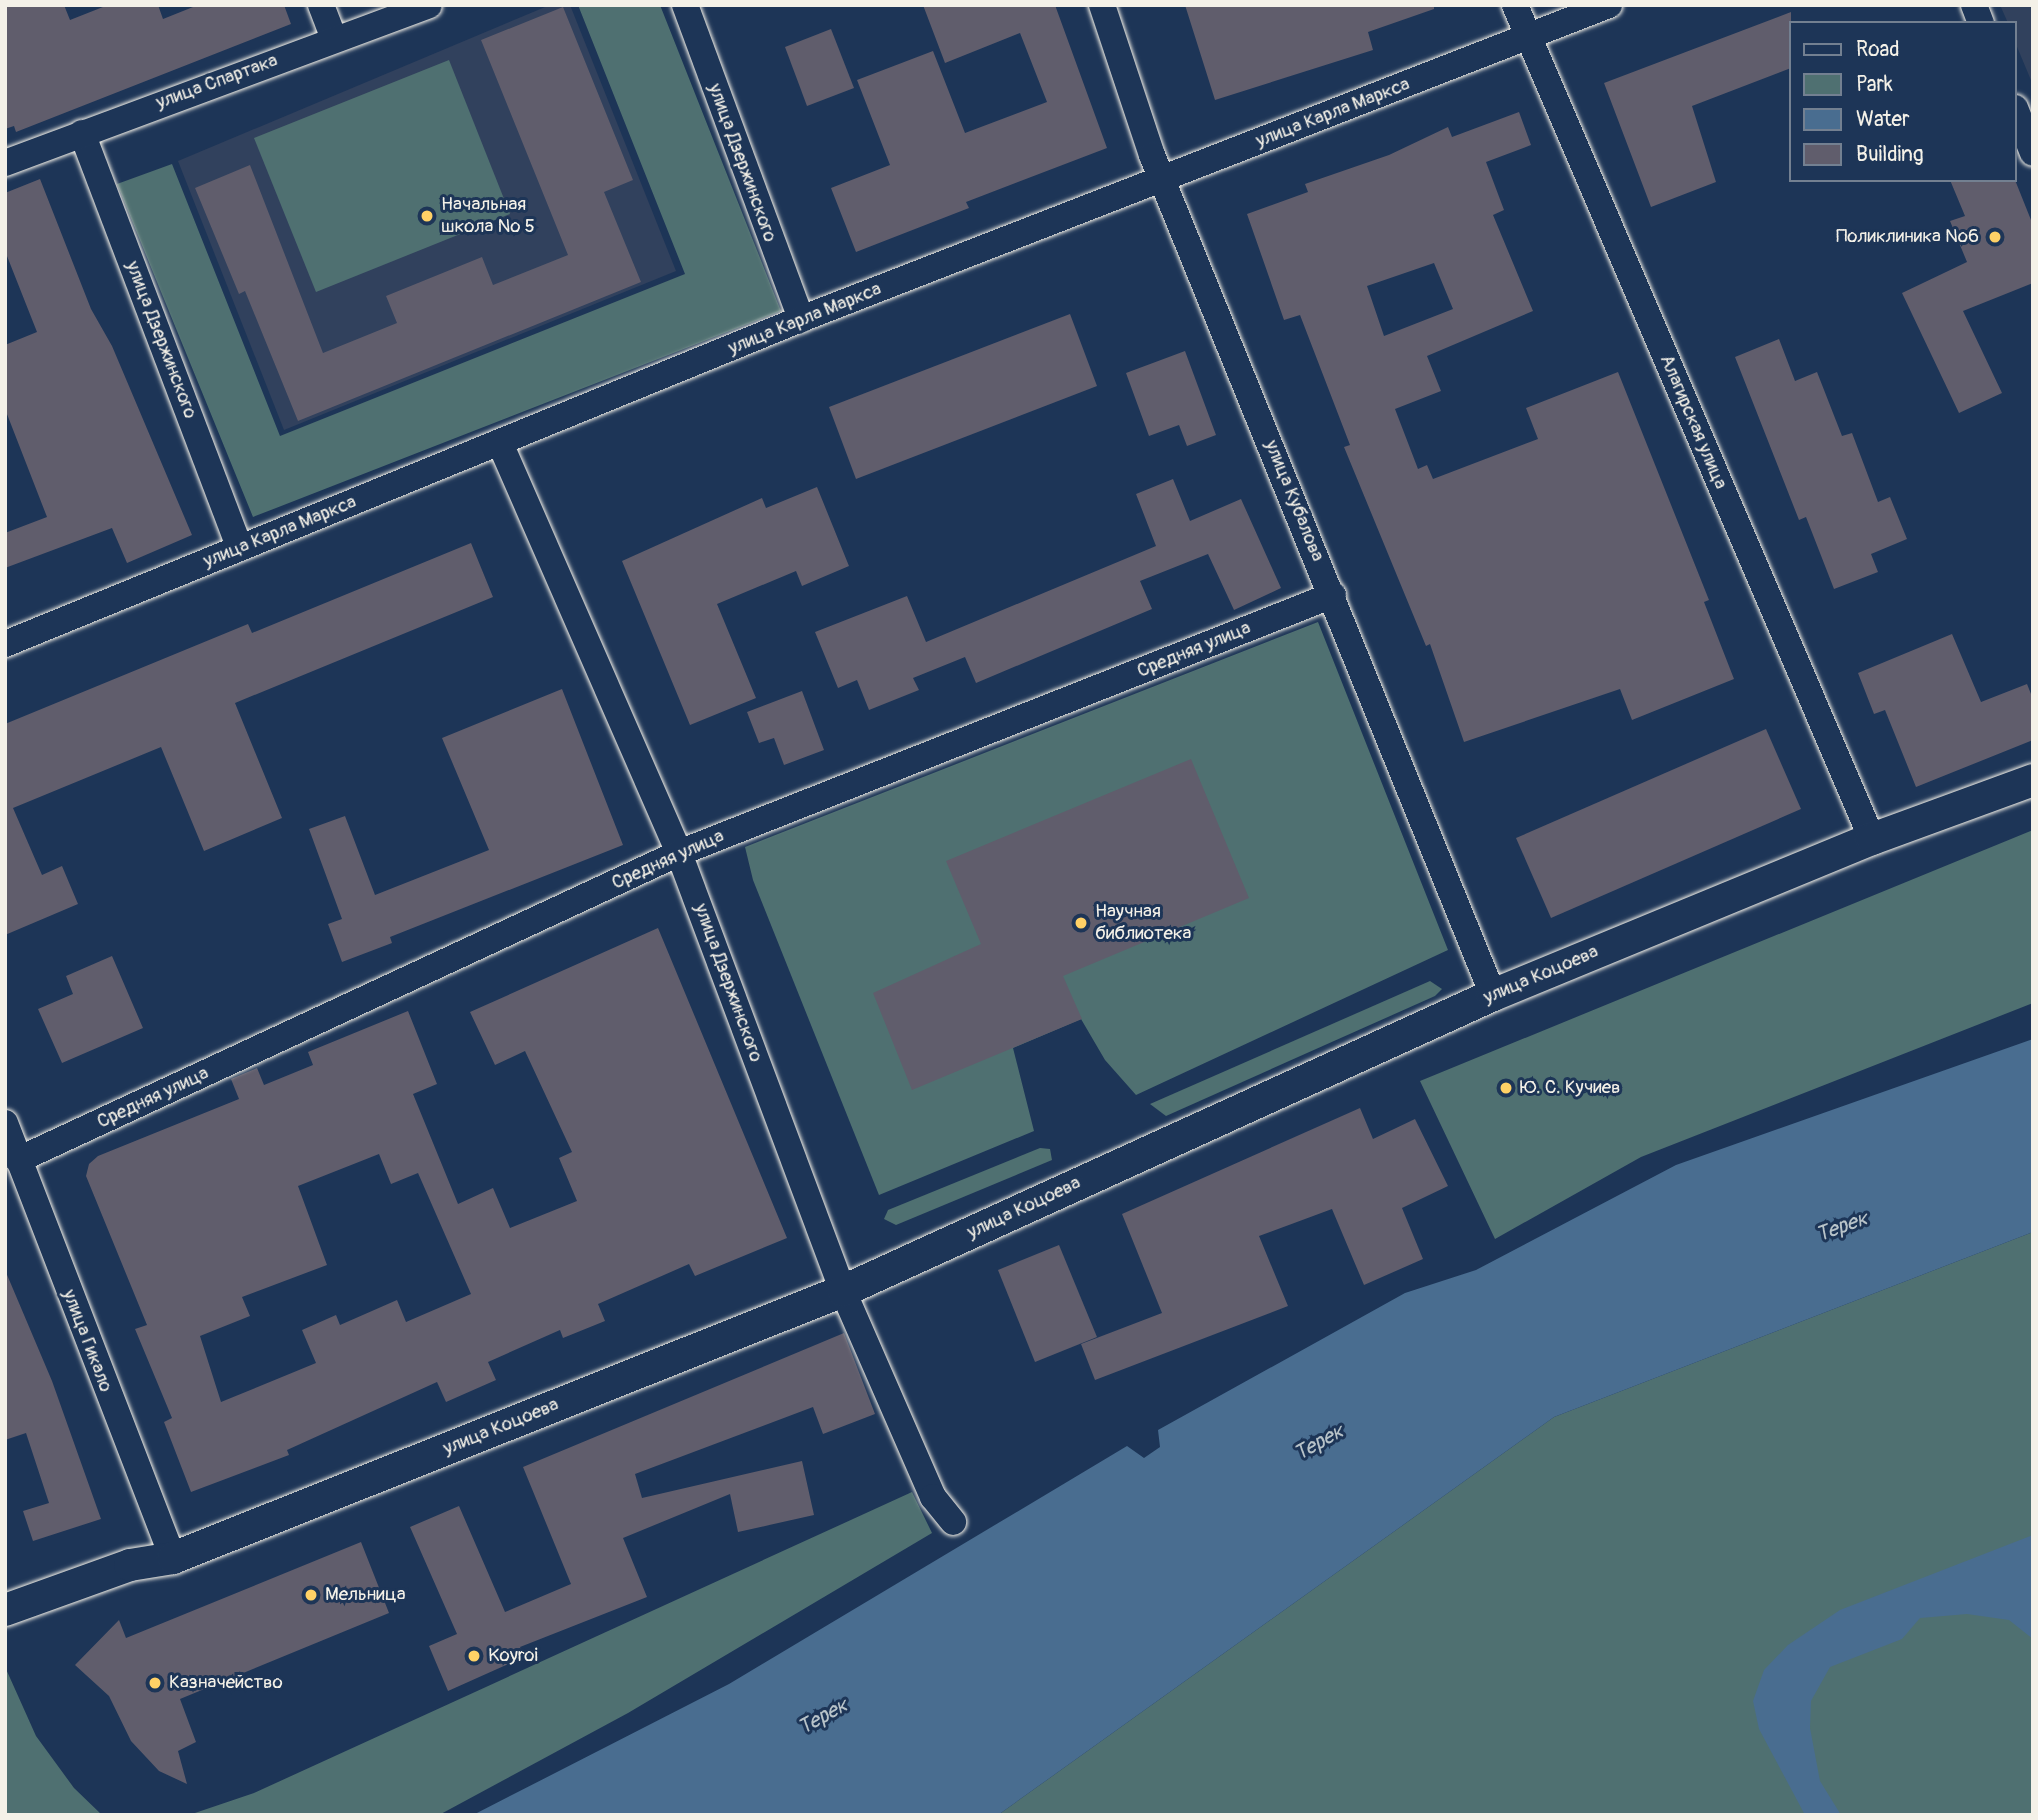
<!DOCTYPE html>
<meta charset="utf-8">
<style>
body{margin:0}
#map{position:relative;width:2038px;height:1820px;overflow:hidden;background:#1d3557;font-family:Pangolin,sans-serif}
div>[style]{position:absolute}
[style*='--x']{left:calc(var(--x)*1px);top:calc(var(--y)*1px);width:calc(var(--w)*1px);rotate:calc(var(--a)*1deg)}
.built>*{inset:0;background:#31415d}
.green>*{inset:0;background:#4f7071}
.water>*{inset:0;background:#496d90}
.building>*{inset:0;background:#605d6c}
.roads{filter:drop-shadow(0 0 2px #f4f1e8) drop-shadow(0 0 2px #f4f1e8)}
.minor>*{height:26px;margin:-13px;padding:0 13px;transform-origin:13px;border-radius:13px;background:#1d3557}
.tertiary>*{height:32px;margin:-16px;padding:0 16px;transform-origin:16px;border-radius:16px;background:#1d3557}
.dots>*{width:19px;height:19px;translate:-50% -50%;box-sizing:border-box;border:4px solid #1d3557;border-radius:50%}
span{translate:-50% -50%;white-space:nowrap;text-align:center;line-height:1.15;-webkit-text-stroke:6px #1d3557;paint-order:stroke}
.street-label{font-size:19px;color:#f4f1e8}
.poi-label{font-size:19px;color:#f4f1e8}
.left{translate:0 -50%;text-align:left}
.right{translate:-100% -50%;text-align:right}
.water-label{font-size:21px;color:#b8c3c9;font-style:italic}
.frame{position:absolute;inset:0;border:7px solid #f4f1e8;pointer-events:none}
.legend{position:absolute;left:1789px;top:21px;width:228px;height:161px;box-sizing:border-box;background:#1d3557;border:2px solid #738091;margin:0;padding:9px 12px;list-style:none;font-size:21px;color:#f4f1e8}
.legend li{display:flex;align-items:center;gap:14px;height:35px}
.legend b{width:35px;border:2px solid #738091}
</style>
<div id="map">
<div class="built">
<i style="clip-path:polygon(550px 5px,570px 5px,676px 271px,284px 430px,178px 161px)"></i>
<i style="clip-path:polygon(2000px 5px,2033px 5px,2033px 85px,2015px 42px,2015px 23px,2008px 23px)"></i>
</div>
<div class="green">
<i style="clip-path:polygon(578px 5px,660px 5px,781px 311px,253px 517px,117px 184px,172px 164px,280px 436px,685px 274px)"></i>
<i style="clip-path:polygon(449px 60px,510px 214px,316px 292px,254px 138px)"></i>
<i style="clip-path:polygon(1318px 622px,1448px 950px,1136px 1095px,1105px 1060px,1081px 1019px,1013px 1048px,1034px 1131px,879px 1195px,753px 880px,745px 847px)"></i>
<i style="clip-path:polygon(2033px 830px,2033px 1003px,1641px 1157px,1495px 1239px,1420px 1081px)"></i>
<i style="clip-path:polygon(1430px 981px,1442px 989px,1435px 996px,1166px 1116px,1150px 1104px)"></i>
<i style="clip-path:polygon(1040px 1148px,1050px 1149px,1052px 1160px,896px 1225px,884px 1219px,888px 1210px)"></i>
<i style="clip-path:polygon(2033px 1232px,2033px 1815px,998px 1815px,1554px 1417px)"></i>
<i style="clip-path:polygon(912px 1492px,932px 1533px,628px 1713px,439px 1815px,189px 1815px,254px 1793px)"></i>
<i style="clip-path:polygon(6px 1669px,36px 1736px,74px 1788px,102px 1815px,5px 1815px)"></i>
</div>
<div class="water">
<i style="clip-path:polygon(2033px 1039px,2033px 1232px,1554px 1417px,998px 1815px,473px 1815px,729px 1684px,1127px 1446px,1144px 1458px,1160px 1447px,1158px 1430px,1405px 1293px,1476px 1270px,1676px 1165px)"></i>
<i style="clip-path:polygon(2033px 1535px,2033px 1639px,2009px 1620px,1967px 1614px,1920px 1618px,1902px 1639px,1830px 1667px,1811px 1701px,1810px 1728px,1820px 1781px,1841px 1815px,1805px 1815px,1759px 1729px,1753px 1701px,1764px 1670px,1788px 1645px,1840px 1610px)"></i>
</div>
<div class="building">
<i style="clip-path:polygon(5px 5px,64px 5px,70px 20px,108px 5px,158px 5px,163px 19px,198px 5px,284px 5px,291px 24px,16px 132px,14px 126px,5px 129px)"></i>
<i style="clip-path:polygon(923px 5px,1055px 5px,1107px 148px,966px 202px,969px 208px,856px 252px,831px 188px,890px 165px,857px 80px,933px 51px,965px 133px,1047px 102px,1020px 33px,945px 63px)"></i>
<i style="clip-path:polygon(1185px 5px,1434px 5px,1434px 9px,1368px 32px,1373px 50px,1215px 100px)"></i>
<i style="clip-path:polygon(563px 7px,633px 180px,604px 192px,641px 282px,298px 421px,245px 291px,239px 294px,195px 188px,250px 165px,323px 353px,397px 323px,386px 296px,482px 257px,493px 285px,568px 255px,481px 40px)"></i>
<i style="clip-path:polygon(1791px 12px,1791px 68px,1692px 106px,1716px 182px,1651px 207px,1604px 83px)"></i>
<i style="clip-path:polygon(831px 29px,854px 88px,807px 106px,785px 47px)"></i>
<i style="clip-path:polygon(evenodd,1519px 112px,1531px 145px,1486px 162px,1504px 210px,1493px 215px,1533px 311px,1427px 356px,1441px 391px,1395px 409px,1418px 469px,1427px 465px,1433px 479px,1538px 439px,1526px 408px,1618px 372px,1709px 600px,1704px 602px,1734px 679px,1632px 720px,1620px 689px,1464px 742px,1430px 644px,1426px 646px,1344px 447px,1350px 445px,1300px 315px,1284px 320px,1247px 214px,1308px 192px,1305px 184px,1389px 155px,1448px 127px,1452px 137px,1519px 112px,1434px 263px,1453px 309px,1384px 336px,1367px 286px,1434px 263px)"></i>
<i style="clip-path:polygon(40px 179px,91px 309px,112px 346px,192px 535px,127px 563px,112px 528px,5px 568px,5px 533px,47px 517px,5px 409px,5px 345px,37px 332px,5px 251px,5px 193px)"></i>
<i style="clip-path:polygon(1950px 180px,2015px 180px,2033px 225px,2033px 283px,1963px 311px,2002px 393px,1959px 413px,1902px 293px,1967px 262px,1950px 221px,1965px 216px)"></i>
<i style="clip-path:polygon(1070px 314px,1097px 386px,856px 479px,829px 407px)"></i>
<i style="clip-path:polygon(1779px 339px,1795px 381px,1817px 372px,1842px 436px,1852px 433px,1878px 502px,1890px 497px,1907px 539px,1871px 554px,1878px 572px,1834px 589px,1806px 517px,1799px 520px,1735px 357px)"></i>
<i style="clip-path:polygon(1185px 351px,1216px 435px,1187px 446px,1179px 425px,1149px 436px,1126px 373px)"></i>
<i style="clip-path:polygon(1173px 479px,1190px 521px,1241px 499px,1281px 588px,1234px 610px,1208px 554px,1140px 581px,1152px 609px,976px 683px,965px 657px,913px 678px,919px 690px,869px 710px,857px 680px,838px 688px,815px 632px,907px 596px,926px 642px,1156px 546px,1136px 494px)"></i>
<i style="clip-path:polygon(817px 487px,849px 566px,802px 586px,796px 571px,717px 604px,756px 698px,690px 725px,622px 561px,762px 498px,766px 508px)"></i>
<i style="clip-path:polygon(471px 543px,493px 597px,235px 703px,282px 818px,204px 851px,161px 747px,13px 808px,42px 875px,62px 866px,78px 904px,5px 935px,5px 724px,248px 624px,252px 633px)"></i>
<i style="clip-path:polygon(1952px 634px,1981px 702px,2027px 684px,2033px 699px,2033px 740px,1916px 787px,1885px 710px,1874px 714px,1858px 673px)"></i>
<i style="clip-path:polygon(562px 689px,623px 845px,390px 937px,392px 943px,342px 962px,328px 924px,342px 919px,309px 829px,345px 816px,375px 895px,489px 850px,442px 738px)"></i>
<i style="clip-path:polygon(802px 691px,824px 750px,784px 765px,774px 738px,759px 743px,747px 712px)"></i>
<i style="clip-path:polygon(1766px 729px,1801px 809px,1551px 918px,1516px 838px)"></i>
<i style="clip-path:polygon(1191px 759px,1249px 898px,1063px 976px,1082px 1019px,912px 1090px,873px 993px,981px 944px,946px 861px)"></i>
<i style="clip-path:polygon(evenodd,658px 928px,787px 1238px,695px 1276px,689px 1264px,598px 1304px,605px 1321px,563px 1338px,560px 1330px,488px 1362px,496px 1380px,446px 1402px,437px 1382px,287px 1450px,289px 1455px,191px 1492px,164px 1422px,172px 1418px,135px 1329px,147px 1325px,86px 1176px,89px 1164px,98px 1156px,239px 1099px,231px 1079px,257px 1068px,264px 1085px,313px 1065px,308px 1052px,408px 1011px,437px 1084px,413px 1094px,458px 1204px,493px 1188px,510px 1228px,577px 1201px,559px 1158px,572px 1152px,525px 1051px,495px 1065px,470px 1012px,658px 928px,379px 1154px,391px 1184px,418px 1173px,471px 1294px,406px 1322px,397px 1300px,340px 1325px,336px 1315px,302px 1330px,316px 1363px,221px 1402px,200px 1336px,250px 1316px,242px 1297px,327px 1265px,298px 1186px,379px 1154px)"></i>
<i style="clip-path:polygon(112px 956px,143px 1028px,62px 1063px,38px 1009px,73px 994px,66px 976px)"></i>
<i style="clip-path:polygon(1360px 1108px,1373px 1139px,1415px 1119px,1448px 1186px,1402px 1208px,1423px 1259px,1364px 1285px,1332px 1209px,1259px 1236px,1288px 1306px,1095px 1380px,1081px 1344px,1162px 1313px,1122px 1214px)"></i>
<i style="clip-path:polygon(1059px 1245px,1097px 1337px,1035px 1362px,998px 1270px)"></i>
<i style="clip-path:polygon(5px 1270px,52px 1381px,101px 1519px,33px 1541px,23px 1511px,49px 1503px,26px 1433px,5px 1440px)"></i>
<i style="clip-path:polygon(844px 1333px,875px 1414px,823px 1434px,813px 1407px,635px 1474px,642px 1498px,802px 1461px,814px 1515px,738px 1532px,730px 1494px,623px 1538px,647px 1597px,520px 1647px,524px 1657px,448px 1691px,429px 1646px,457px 1634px,410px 1527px,459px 1506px,505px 1612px,571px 1584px,523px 1467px)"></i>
<i style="clip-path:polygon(361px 1542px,389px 1613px,180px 1699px,196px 1742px,178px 1751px,187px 1784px,159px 1771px,131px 1741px,109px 1696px,75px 1665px,119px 1620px,126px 1638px)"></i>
</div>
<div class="roads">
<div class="minor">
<i style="--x:321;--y:5;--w:36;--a:69"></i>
<i style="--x:685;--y:5;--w:335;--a:69.7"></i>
<i style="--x:1102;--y:5;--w:158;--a:71.6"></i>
<i style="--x:1152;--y:155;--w:907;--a:67.91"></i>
<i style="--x:1515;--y:5;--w:907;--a:66.83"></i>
<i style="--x:1974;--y:5;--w:19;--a:69"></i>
<i style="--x:2015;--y:108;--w:48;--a:68.2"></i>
<i style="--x:82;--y:133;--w:444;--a:69.2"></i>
<i style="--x:5;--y:163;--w:452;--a:-20.4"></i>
<i style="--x:500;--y:443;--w:447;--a:66.4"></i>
<i style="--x:679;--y:853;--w:468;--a:69.5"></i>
<i style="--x:843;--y:1291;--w:225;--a:66.4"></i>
<i style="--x:933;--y:1497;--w:32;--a:51"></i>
<i style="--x:5;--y:644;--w:860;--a:-22.21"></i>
<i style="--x:801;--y:319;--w:867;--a:-21.24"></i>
<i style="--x:5;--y:1123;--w:466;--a:68.9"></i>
<i style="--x:18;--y:1160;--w:729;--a:-24.91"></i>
<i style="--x:679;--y:853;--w:703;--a:-21.53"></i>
</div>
<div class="tertiary">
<i style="--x:5;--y:1610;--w:133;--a:-19.8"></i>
<i style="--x:130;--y:1565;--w:44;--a:-9.2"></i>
<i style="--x:173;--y:1558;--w:721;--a:-21.73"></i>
<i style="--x:843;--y:1291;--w:714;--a:-24.48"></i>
<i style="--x:1493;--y:995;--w:410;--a:-22.4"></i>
<i style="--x:1872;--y:839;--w:171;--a:-20.1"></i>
</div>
</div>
<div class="dots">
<i style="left:427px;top:216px;background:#ffd166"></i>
<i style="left:1995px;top:237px;background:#ffd166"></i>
<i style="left:1081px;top:923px;background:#ffd166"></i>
<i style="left:1506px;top:1088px;background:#ffd166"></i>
<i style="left:311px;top:1595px;background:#ffd166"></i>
<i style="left:474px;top:1656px;background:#ffd166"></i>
<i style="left:155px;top:1683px;background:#ffd166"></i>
</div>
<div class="street-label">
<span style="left:217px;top:82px;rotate:-20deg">улица Спартака</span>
<span style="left:1333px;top:113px;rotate:-21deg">улица Карла Маркса</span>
<span style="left:742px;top:163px;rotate:70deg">улица Дзержинского</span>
<span style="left:805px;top:319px;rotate:-22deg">улица Карла Маркса</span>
<span style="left:161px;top:340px;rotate:69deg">улица Дзержинского</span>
<span style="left:1693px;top:422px;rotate:67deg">Алагирская улица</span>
<span style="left:1294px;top:501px;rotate:68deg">улица Кубалова</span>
<span style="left:280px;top:532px;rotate:-22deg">улица Карла Маркса</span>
<span style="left:1194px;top:650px;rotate:-22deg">Средняя улица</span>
<span style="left:668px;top:860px;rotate:-24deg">Средняя улица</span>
<span style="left:1541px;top:975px;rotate:-23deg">улица Коцоева</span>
<span style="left:728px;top:983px;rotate:70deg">улица Дзержинского</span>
<span style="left:153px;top:1098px;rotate:-25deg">Средняя улица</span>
<span style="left:1024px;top:1208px;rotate:-25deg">улица Коцоева</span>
<span style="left:87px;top:1341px;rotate:69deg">улица Гикало</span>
<span style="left:501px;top:1427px;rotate:-22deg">улица Коцоева</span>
</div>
<div class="poi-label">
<span class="left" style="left:441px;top:216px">Начальная<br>школа № 5</span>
<span class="right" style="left:1979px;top:237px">Поликлиника №6</span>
<span class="left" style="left:1095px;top:923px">Научная<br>библиотека</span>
<span class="left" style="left:1520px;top:1088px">Ю. С. Кучиев</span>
<span class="left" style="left:325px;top:1595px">Мельница</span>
<span class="left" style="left:488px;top:1656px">Koyroi</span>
<span class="left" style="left:169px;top:1683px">Казначейство</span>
</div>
<div class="water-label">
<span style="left:1842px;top:1227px;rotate:-20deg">Терек</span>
<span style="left:1319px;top:1443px;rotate:-29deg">Терек</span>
<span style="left:823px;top:1717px;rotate:-29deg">Терек</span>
</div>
<div class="frame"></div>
<ul class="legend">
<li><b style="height:9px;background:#1d3557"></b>Road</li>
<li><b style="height:19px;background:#4f7071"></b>Park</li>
<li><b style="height:19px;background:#496d90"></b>Water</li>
<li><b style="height:19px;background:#605d6c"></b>Building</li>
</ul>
</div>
